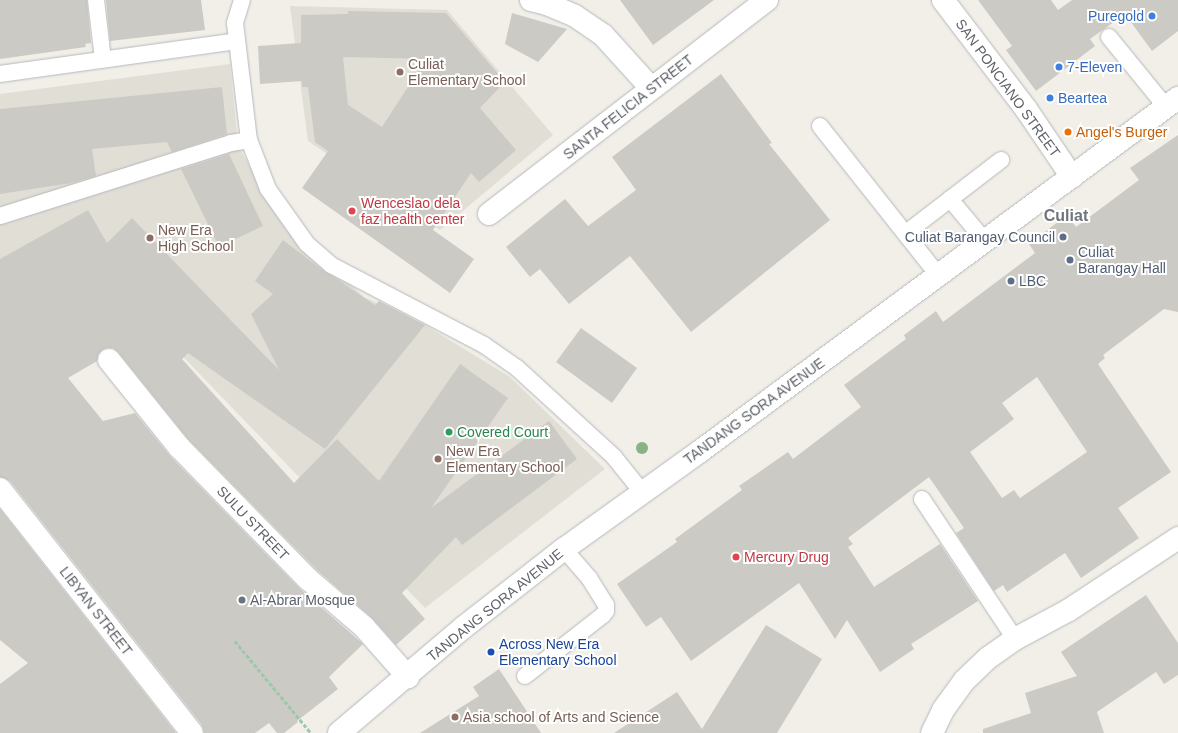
<!DOCTYPE html>
<style>
body{margin:0}
#map{position:relative;width:1178px;height:733px;overflow:hidden;background:#f1efe8;font-family:Arial,sans-serif}
div>[style]{position:absolute}
[style*='--x']{left:calc(var(--x)*1px);top:calc(var(--y)*1px);width:calc(var(--w)*1px);rotate:calc(var(--a)*1deg)}
.education>*{inset:0;background:#e1ded6}
.building>*{inset:0;background:#cccac5}
.path>*{height:2.5px;margin-top:-1.25px;transform-origin:0;background:repeating-linear-gradient(90deg,#9cc7a9 0 4px,transparent 0 6px)}
.roads{filter:drop-shadow(0 0 1px #b5b8bc) drop-shadow(0 0 1px #b5b8bc)}
.lane>*{height:16px;margin:-8px;padding:0 8px;transform-origin:8px;border-radius:8px;background:#fff}
.street>*{height:22px;margin:-11px;padding:0 11px;transform-origin:11px;border-radius:11px;background:#fff}
.secondary>*{height:22px;margin:-11px;padding:0 11px;transform-origin:11px;border-radius:11px;background:#fff}
.trees>*{width:12px;height:12px;margin:-6px;border-radius:50%;background:#89b387}
.dots>*{width:11px;height:11px;translate:-50% -50%;box-sizing:border-box;border:2px solid #fff;border-radius:50%}
span{translate:-50% -50%;white-space:nowrap;text-align:center;line-height:1.15;-webkit-text-stroke:4px #fff;paint-order:stroke}
.shop-label{font-size:14px;color:#366cbe}
.right{translate:-100% -50%;text-align:right}
.left{translate:0 -50%;text-align:left}
.education-label{font-size:14px;color:#785e54}
.street-label{font-size:14px;color:#5f6368}
.food-label{font-size:14px;color:#c56008}
.health-label{font-size:14px;color:#be3a42}
.service-label{font-size:14px;color:#4e5e75}
.leisure-label{font-size:14px;color:#27864d}
.worship-label{font-size:14px;color:#5b616d}
.transit-label{font-size:14px;color:#164399}
.quarter-label{font-size:16px;color:#70757a;font-weight:700}
</style>
<div id="map">
<div class="education">
<i style="clip-path:polygon(290px 6px,447px 10px,553px 135px,440px 230px,308px 141px)"></i>
<i style="clip-path:polygon(230px 64px,238px 145px,276px 215px,364px 297px,425px 325px,510px 377px,605px 469px,425px 608px,91px 261px,0 307px,0 94px)"></i>
</div>
<div class="building">
<i style="clip-path:polygon(0 0,87px 0,91px 43px,85px 44px,86px 47px,0 59px)"></i>
<i style="clip-path:polygon(106px 0,201px 0,205px 30px,110px 41px)"></i>
<i style="clip-path:polygon(620px 0,714px 0,653px 45px)"></i>
<i style="clip-path:polygon(978px 0,1051px 0,1058px 10px,1072px 0,1178px 0,1178px 31px,1152px 51px,1125px 14px,1090px 39px,1095px 46px,1036px 91px,1006px 50px,1012px 46px)"></i>
<i style="clip-path:polygon(evenodd,348px 11px,446px 13px,505px 82px,480px 108px,516px 150px,479px 182px,471px 173px,433px 230px,474px 259px,450px 293px,302px 188px,328px 151px,315px 142px,308px 87px,302px 87px,302px 81px,260px 84px,258px 46px,301px 43px,301px 15px,348px 14px,348px 11px,343px 57px,426px 59px,382px 127px,348px 105px,343px 57px)"></i>
<i style="clip-path:polygon(512px 13px,567px 29px,538px 62px,505px 44px)"></i>
<i style="clip-path:polygon(721px 74px,772px 143px,769px 144px,830px 220px,691px 332px,630px 256px,569px 304px,540px 269px,530px 277px,506px 247px,565px 199px,588px 226px,636px 190px,612px 157px)"></i>
<i style="clip-path:polygon(222px 87px,227px 134px,172px 152px,167px 142px,92px 149px,96px 176px,71px 183px,0 194px,0 109px)"></i>
<i style="clip-path:polygon(evenodd,1178px 135px,1178px 312px,1164px 309px,1103px 355px,1105px 358px,1098px 364px,1171px 472px,1118px 508px,1139px 538px,1081px 578px,1065px 553px,1007px 592px,1003px 585px,994px 591px,956px 533px,964px 528px,929px 477px,848px 538px,853px 544px,848px 547px,874px 587px,940px 544px,978px 601px,911px 644px,914px 649px,880px 672px,847px 620px,835px 639px,799px 583px,691px 661px,661px 617px,646px 627px,617px 584px,677px 542px,675px 539px,742px 490px,739px 486px,788px 452px,793px 459px,861px 407px,844px 385px,906px 339px,904px 335px,936px 311px,943px 322px,1035px 253px,1029px 244px,1067px 215px,1076px 227px,1139px 180px,1130px 168px,1178px 135px,1037px 377px,1087px 452px,1020px 498px,1014px 490px,1002px 498px,970px 452px,1014px 419px,1002px 403px,1037px 377px)"></i>
<i style="clip-path:polygon(229px 154px,263px 226px,219px 247px,181px 169px)"></i>
<i style="clip-path:polygon(88px 210px,107px 243px,132px 218px,279px 370px,251px 314px,273px 294px,255px 281px,283px 240px,325px 272px,340px 281px,375px 305px,379px 301px,425px 325px,325px 449px,188px 353px,182px 359px,294px 483px,337px 439px,379px 481px,460px 364px,508px 398px,431px 508px,549px 421px,577px 459px,462px 545px,456px 537px,402px 593px,425px 619px,396px 645px,372px 618px,317px 570px,188px 439px,118px 352px,113px 348px,107px 348px,102px 350px,98px 355px,97px 361px,68px 378px,103px 421px,135px 413px,170px 456px,299px 588px,363px 644px,329px 677px,338px 689px,297px 721px,298px 722px,284px 733px,277px 733px,269px 723px,255px 733px,204px 733px,202px 725px,10px 481px,0 477px,0 259px)"></i>
<i style="clip-path:polygon(581px 328px,637px 368px,612px 403px,556px 362px)"></i>
<i style="clip-path:polygon(0 509px,176px 733px,0 733px,0 684px,28px 663px,0 640px)"></i>
<i style="clip-path:polygon(1146px 595px,1178px 643px,1178px 675px,1164px 684px,1156px 672px,1097px 712px,1104px 733px,983px 733px,983px 729px,1031px 713px,1025px 693px,1077px 676px,1061px 652px)"></i>
<i style="clip-path:polygon(766px 625px,822px 659px,777px 733px,614px 733px,677px 692px,702px 729px)"></i>
<i style="clip-path:polygon(499px 669px,541px 733px,420px 733px,479px 696px,473px 687px)"></i>
</div>
<div class="path">
<i style="--x:235;--y:641;--w:119;--a:50.4"></i>
</div>
<div class="roads">
<div class="lane">
<i style="--x:96;--y:0;--w:60;--a:83.3"></i>
<i style="--x:242;--y:0;--w:24;--a:107"></i>
<i style="--x:235;--y:23;--w:118;--a:83.2"></i>
<i style="--x:249;--y:140;--w:53;--a:68.8"></i>
<i style="--x:268;--y:189;--w:67;--a:54.7"></i>
<i style="--x:307;--y:244;--w:32;--a:41"></i>
<i style="--x:331;--y:265;--w:173;--a:27.6"></i>
<i style="--x:484;--y:345;--w:40;--a:34.9"></i>
<i style="--x:517;--y:368;--w:132;--a:42.5"></i>
<i style="--x:614;--y:457;--w:45;--a:51.3"></i>
<i style="--x:1109;--y:37;--w:90;--a:50.8"></i>
<i style="--x:0;--y:74;--w:239;--a:-7.9"></i>
<i style="--x:820;--y:126;--w:191;--a:51.6"></i>
<i style="--x:950;--y:199;--w:55;--a:50.2"></i>
<i style="--x:0;--y:216;--w:242;--a:-17.5"></i>
<i style="--x:231;--y:143;--w:18;--a:-9"></i>
<i style="--x:906;--y:233;--w:120;--a:-37.5"></i>
<i style="--x:922;--y:499;--w:168;--a:56.4"></i>
<i style="--x:525;--y:676;--w:99;--a:-38"></i>
<i style="--x:603;--y:615;--w:5;--a:-53"></i>
<i style="--x:606;--y:611;--w:6;--a:-90"></i>
<i style="--x:606;--y:605;--w:31;--a:-122"></i>
<i style="--x:590;--y:579;--w:40;--a:-131"></i>
</div>
<div class="street">
<i style="--x:531;--y:0;--w:16;--a:14"></i>
<i style="--x:547;--y:4;--w:30;--a:23"></i>
<i style="--x:575;--y:16;--w:34;--a:34"></i>
<i style="--x:603;--y:35;--w:72;--a:47.8"></i>
<i style="--x:943;--y:0;--w:137;--a:52.7"></i>
<i style="--x:1026;--y:109;--w:82;--a:55.9"></i>
<i style="--x:489;--y:214;--w:351;--a:-37.6"></i>
<i style="--x:109;--y:360;--w:112;--a:51.2"></i>
<i style="--x:179;--y:447;--w:185;--a:45.7"></i>
<i style="--x:308;--y:579;--w:74;--a:40.6"></i>
<i style="--x:364;--y:627;--w:67;--a:48.7"></i>
<i style="--x:0;--y:489;--w:310;--a:51.8"></i>
<i style="--x:932;--y:733;--w:25;--a:-64"></i>
<i style="--x:943;--y:710;--w:36;--a:-54"></i>
<i style="--x:964;--y:681;--w:33;--a:-44"></i>
<i style="--x:988;--y:658;--w:33;--a:-35"></i>
<i style="--x:1015;--y:639;--w:61;--a:-28.2"></i>
<i style="--x:1069;--y:610;--w:131;--a:-33.4"></i>
</div>
<div class="secondary">
<i style="--x:339;--y:733;--w:164;--a:-40.3"></i>
<i style="--x:464;--y:627;--w:127;--a:-38"></i>
<i style="--x:564;--y:549;--w:166;--a:-35.7"></i>
<i style="--x:699;--y:452;--w:596;--a:-36.47"></i>
</div>
</div>
<div class="trees">
<i style="left:642px;top:448px"></i>
</div>
<div class="dots">
<i style="left:1152px;top:16px;background:#3f7fe0"></i>
<i style="left:1059px;top:67px;background:#3f7fe0"></i>
<i style="left:400px;top:72px;background:#8d6e63"></i>
<i style="left:1050px;top:98px;background:#3f7fe0"></i>
<i style="left:1068px;top:132px;background:#e8710a"></i>
<i style="left:352px;top:211px;background:#e0444e"></i>
<i style="left:1063px;top:237px;background:#5c6f8a"></i>
<i style="left:150px;top:238px;background:#8d6e63"></i>
<i style="left:1070px;top:260px;background:#5c6f8a"></i>
<i style="left:1011px;top:281px;background:#5c6f8a"></i>
<i style="left:449px;top:432px;background:#2e9e5b"></i>
<i style="left:438px;top:459px;background:#8d6e63"></i>
<i style="left:736px;top:557px;background:#e0444e"></i>
<i style="left:242px;top:600px;background:#6b7280"></i>
<i style="left:491px;top:652px;background:#1a4fb4"></i>
<i style="left:455px;top:717px;background:#8d6e63"></i>
</div>
<div class="shop-label">
<span class="right" style="left:1144px;top:16px">Puregold</span>
<span class="left" style="left:1067px;top:67px">7-Eleven</span>
<span class="left" style="left:1058px;top:98px">Beartea</span>
</div>
<div class="education-label">
<span class="left" style="left:408px;top:72px">Culiat<br>Elementary School</span>
<span class="left" style="left:158px;top:238px">New Era<br>High School</span>
<span class="left" style="left:446px;top:459px">New Era<br>Elementary School</span>
<span class="left" style="left:463px;top:717px">Asia school of Arts and Science</span>
</div>
<div class="street-label">
<span style="left:1008px;top:88px;rotate:54deg">SAN PONCIANO STREET</span>
<span style="left:628px;top:107px;rotate:-38deg">SANTA FELICIA STREET</span>
<span style="left:754px;top:411px;rotate:-36deg">TANDANG SORA AVENUE</span>
<span style="left:253px;top:523px;rotate:46deg">SULU STREET</span>
<span style="left:495px;top:605px;rotate:-39deg">TANDANG SORA AVENUE</span>
<span style="left:96px;top:611px;rotate:52deg">LIBYAN STREET</span>
</div>
<div class="food-label">
<span class="left" style="left:1076px;top:132px">Angel's Burger</span>
</div>
<div class="health-label">
<span class="left" style="left:361px;top:211px">Wenceslao dela<br>faz health center</span>
<span class="left" style="left:744px;top:557px">Mercury Drug</span>
</div>
<div class="service-label">
<span class="right" style="left:1055px;top:237px">Culiat Barangay Council</span>
<span class="left" style="left:1078px;top:260px">Culiat<br>Barangay Hall</span>
<span class="left" style="left:1019px;top:281px">LBC</span>
</div>
<div class="leisure-label">
<span class="left" style="left:457px;top:432px">Covered Court</span>
</div>
<div class="worship-label">
<span class="left" style="left:250px;top:600px">Al-Abrar Mosque</span>
</div>
<div class="transit-label">
<span class="left" style="left:499px;top:652px">Across New Era<br>Elementary School</span>
</div>
<div class="quarter-label">
<span style="left:1066px;top:216px">Culiat</span>
</div>
</div>
